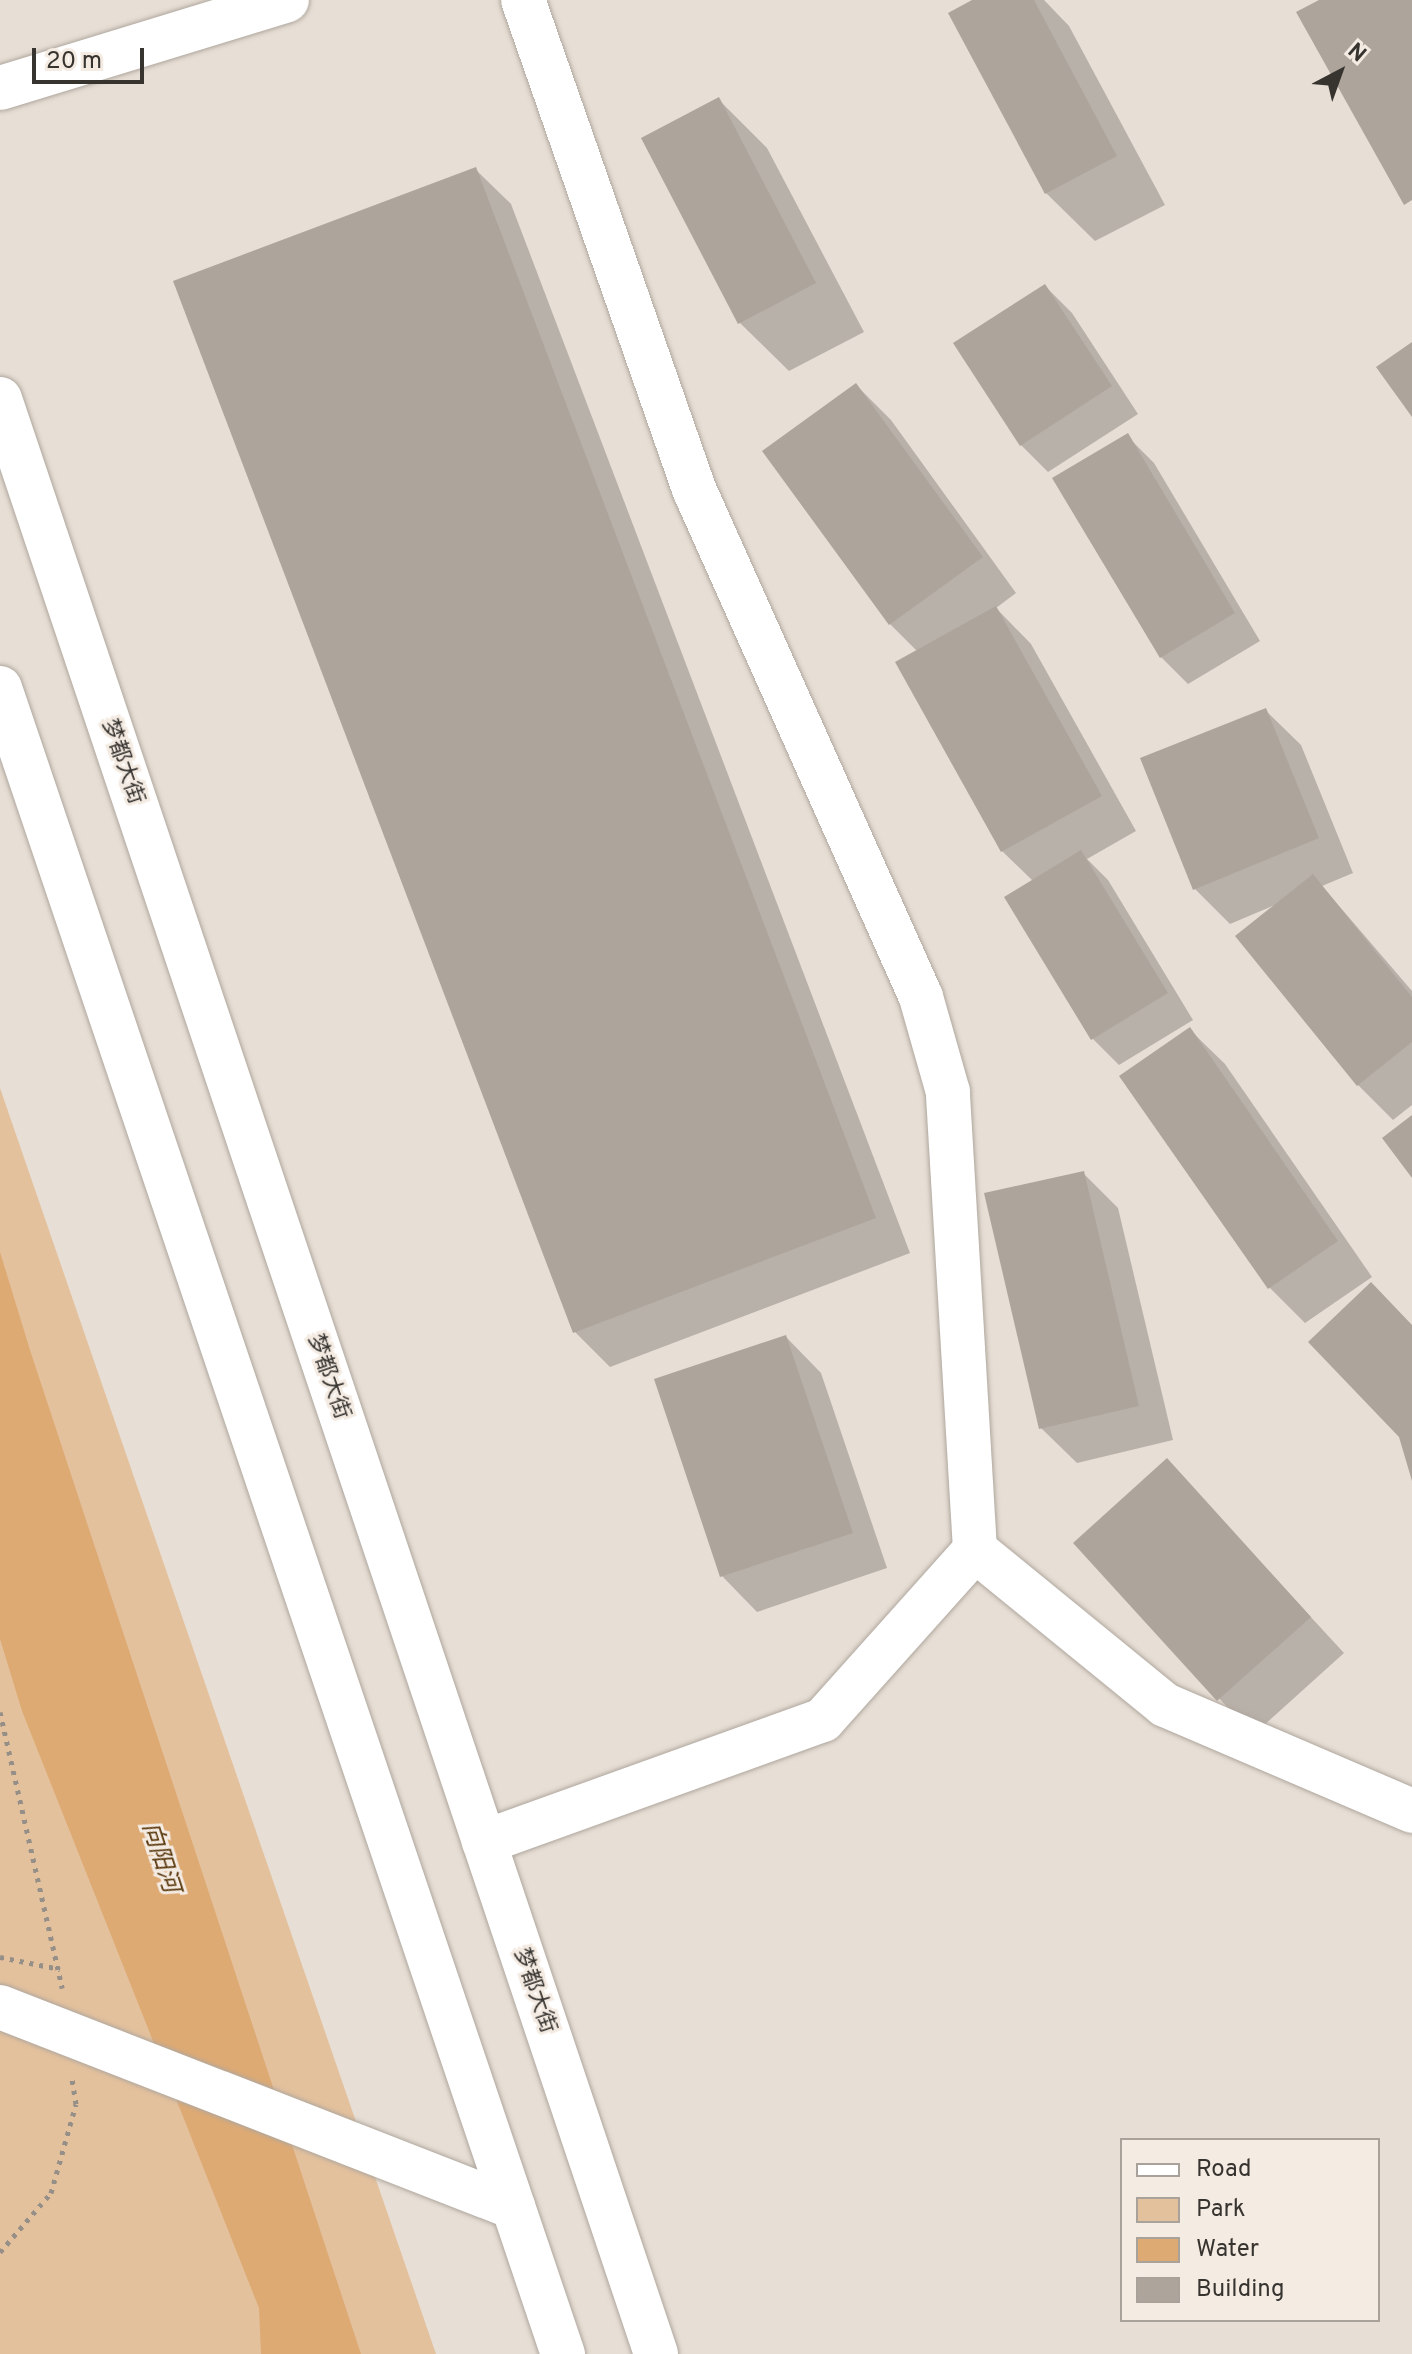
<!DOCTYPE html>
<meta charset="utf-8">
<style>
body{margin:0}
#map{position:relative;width:1412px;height:2354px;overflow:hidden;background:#e7ded5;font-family:Overpass,"Noto Sans SC",sans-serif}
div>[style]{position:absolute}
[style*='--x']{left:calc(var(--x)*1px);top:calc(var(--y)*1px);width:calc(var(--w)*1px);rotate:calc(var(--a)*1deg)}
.green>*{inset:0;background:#e4c19d}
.water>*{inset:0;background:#deaa74}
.shadow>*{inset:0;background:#0003}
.building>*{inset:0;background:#ada59c}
.path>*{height:5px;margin-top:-2.5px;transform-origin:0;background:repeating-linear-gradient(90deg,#958f88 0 4px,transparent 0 10px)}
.roads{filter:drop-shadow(0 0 2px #afa79e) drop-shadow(0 0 2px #afa79e)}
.minor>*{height:44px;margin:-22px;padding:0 22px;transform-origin:22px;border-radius:22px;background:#fff}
.major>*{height:44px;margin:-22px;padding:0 22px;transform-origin:22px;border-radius:22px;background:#fff}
span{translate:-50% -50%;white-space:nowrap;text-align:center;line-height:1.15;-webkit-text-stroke:6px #f4ebe3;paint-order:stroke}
.street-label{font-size:22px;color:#373430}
.water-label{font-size:24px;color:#58360a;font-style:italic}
.legend{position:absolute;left:1120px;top:2138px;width:260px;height:184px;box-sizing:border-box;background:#f4ebe3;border:2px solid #a8a29b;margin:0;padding:10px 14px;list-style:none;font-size:24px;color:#373430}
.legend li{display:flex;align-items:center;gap:16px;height:40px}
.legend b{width:40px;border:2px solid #a8a29b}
.north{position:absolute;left:1300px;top:32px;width:80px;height:80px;-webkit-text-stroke:6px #f4ebe3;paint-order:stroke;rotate:41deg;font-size:22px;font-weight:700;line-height:32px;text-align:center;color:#373430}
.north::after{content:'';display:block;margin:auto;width:28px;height:36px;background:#373430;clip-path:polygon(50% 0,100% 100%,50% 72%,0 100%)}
.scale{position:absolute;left:32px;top:48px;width:112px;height:36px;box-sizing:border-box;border:4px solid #373430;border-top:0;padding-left:10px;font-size:24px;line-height:28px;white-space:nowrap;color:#373430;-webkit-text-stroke:6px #f4ebe3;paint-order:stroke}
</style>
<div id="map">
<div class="green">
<i style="clip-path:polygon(0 1088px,436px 2354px,0 2354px)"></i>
</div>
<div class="water">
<i style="clip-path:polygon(0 1252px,30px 1350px,361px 2354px,261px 2354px,259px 2308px,22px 1711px,0 1639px)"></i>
</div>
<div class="shadow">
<i style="clip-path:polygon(977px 0,1044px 0,1069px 26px,1165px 205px,1095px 241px,1046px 193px)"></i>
<i style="clip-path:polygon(718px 99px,767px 148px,864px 332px,789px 371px,740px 323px)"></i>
<i style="clip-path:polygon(475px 169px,511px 204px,910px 1253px,610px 1367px,575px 1332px)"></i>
<i style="clip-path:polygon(1045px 286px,1072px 313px,1138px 414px,1048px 472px,1021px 445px)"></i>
<i style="clip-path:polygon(856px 385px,891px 420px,1016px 593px,996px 608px,1031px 644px,1136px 831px,1087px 859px,1108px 880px,1193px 1020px,1119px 1065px,1092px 1038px,1033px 881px,1002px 851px,918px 652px,890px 624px)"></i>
<i style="clip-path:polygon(1127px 436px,1154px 463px,1260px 641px,1188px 684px,1161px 657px)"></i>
<i style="clip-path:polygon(1265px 710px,1301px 745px,1353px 873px,1322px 886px,1412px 991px,1412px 1105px,1393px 1120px,1358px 1085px,1275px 905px,1230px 924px,1195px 889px)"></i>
<i style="clip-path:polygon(1189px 1029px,1225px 1064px,1372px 1277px,1305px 1323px,1270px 1288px)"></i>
<i style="clip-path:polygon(1083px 1173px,1118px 1208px,1173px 1440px,1077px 1463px,1041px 1428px)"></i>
<i style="clip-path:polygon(786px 1337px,821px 1373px,887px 1568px,757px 1612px,722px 1576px)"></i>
<i style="clip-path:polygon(1166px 1460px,1344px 1653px,1253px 1735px,1076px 1543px)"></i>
</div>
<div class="building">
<i style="clip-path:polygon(972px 0,1034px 0,1117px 156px,1045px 194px,948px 13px)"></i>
<i style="clip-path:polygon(1319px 0,1412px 0,1412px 200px,1404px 205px,1296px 12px)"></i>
<i style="clip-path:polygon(719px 97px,816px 283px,738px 324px,641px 138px)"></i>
<i style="clip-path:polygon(476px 167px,876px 1218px,573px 1333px,173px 281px)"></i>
<i style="clip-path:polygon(1045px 284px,1112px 386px,1020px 446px,953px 343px)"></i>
<i style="clip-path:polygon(1412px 342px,1412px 417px,1376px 367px)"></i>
<i style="clip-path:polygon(856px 383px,983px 557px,889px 625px,762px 451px)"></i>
<i style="clip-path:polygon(1128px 433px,1235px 613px,1160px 658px,1052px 478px)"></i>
<i style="clip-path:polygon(996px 606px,1102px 796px,1001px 852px,895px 662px)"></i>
<i style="clip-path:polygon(1266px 708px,1319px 838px,1193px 890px,1140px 758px)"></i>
<i style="clip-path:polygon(1081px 850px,1168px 993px,1091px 1040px,1004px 897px)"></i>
<i style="clip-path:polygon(1313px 874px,1412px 997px,1412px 1042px,1357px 1086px,1235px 936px)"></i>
<i style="clip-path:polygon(1190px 1027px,1338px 1241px,1268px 1289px,1119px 1076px)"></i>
<i style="clip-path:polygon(1412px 1115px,1412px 1178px,1382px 1138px)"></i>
<i style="clip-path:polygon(1084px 1171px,1139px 1406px,1039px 1429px,984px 1193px)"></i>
<i style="clip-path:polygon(1371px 1282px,1412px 1325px,1412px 1481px,1399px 1437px,1308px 1342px)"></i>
<i style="clip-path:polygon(786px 1335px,853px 1533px,720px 1577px,654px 1379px)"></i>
<i style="clip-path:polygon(1167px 1458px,1311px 1617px,1217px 1701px,1073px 1543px)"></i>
</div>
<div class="path">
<i style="--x:0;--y:1712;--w:283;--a:77.3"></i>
<i style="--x:0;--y:1957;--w:61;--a:11.3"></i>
<i style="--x:0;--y:2252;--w:78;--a:-49.2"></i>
<i style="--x:51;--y:2193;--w:92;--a:-74.3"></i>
<i style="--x:76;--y:2104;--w:26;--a:-99"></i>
</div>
<div class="roads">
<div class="minor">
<i style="--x:0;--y:88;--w:300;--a:-17"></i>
<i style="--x:975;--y:1550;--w:245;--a:39.2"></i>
<i style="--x:1165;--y:1705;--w:269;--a:23.2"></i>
<i style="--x:484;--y:1842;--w:360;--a:-19.8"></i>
<i style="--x:823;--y:1720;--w:228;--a:-48.2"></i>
<i style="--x:975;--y:1550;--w:459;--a:-93.4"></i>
<i style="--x:948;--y:1092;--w:99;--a:-105.9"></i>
<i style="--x:921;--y:997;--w:556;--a:-114.08"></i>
<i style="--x:694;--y:489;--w:518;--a:-109.27"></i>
<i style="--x:0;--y:2007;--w:551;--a:21.3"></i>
</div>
<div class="major">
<i style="--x:0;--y:399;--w:2062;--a:71.45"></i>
<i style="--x:0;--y:688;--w:1759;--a:71.33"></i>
</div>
</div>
<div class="street-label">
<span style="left:122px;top:762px;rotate:71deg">梦都大街</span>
<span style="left:328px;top:1377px;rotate:71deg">梦都大街</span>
<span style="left:534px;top:1991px;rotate:71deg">梦都大街</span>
</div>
<div class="water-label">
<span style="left:159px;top:1858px;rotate:72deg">向阳河</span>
</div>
<ul class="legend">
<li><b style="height:10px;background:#fff"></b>Road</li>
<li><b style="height:22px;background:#e4c19d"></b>Park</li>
<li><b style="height:22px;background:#deaa74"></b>Water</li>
<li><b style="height:22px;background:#ada59c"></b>Building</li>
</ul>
<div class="north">N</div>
<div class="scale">20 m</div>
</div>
